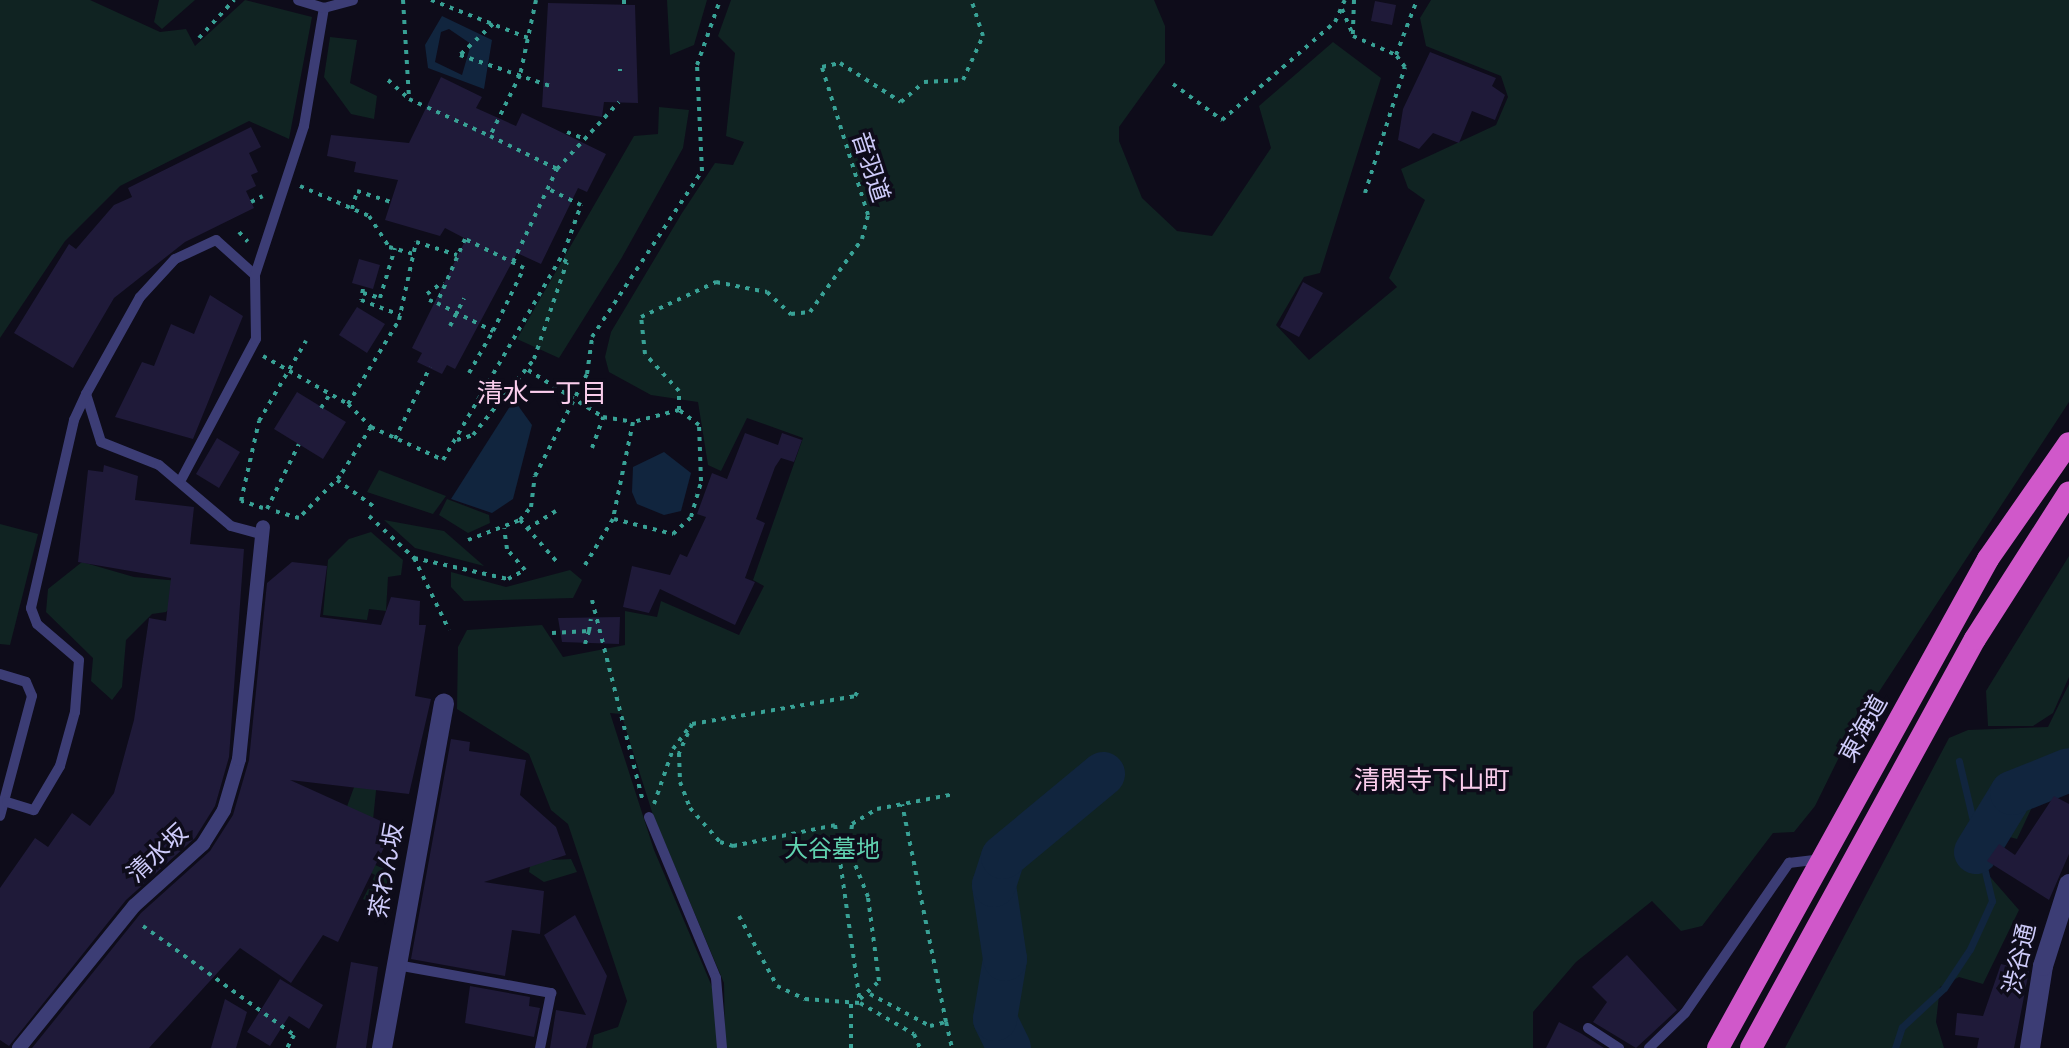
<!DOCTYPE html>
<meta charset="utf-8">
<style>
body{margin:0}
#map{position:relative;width:2069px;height:1048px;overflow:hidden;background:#0e0c1a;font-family:Signika,"Noto Sans JP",sans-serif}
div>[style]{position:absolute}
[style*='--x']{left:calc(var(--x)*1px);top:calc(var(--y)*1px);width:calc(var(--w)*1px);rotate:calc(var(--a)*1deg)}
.green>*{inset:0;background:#102322}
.water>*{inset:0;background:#11253e}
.stream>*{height:7px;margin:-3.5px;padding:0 3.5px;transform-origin:3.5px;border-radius:3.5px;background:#11253e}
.river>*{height:44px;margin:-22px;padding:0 22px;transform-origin:22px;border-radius:22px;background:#11253e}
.building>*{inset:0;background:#1f1a39}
.path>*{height:4px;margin-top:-2px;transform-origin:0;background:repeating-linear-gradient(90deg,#38a195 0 4px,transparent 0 10px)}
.service>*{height:10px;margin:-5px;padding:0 5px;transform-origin:5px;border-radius:5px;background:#3c3d75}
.pedestrian>*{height:14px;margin:-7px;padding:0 7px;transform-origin:7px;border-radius:7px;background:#3c3d75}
.minor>*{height:20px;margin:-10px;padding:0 10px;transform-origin:10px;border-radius:10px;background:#3c3d75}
.trunk>*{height:22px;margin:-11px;padding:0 11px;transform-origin:11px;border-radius:11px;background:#d058ca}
span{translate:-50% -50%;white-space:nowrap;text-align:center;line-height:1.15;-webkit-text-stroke:7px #0e0c1a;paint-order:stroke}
.street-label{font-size:24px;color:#cecbfa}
.park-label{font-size:24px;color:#60d1af}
.neighbourhood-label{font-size:26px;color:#facdec}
</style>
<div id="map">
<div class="green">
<i style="clip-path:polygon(0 0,90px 0,160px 32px,186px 29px,195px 46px,245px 0,312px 17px,289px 139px,249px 121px,120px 186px,65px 241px,0 338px)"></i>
<i style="clip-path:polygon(159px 0,195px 0,162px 29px,154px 22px)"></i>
<i style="clip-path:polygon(667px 0,707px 0,694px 45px,670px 55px)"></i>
<i style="clip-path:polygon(731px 0,1154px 0,1165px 26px,1165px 63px,1119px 127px,1119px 141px,1142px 198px,1177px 231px,1212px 236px,1271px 148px,1259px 106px,1333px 42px,1381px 78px,1320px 273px,1304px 277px,1276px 325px,1309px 360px,1397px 287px,1389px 278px,1425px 200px,1408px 188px,1401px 169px,1496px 125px,1508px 97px,1501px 76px,1426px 46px,1420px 18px,1431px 0,2069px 0,2069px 402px,1848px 739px,1815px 806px,1794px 832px,1773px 833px,1702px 926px,1681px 931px,1652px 901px,1576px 962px,1533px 1012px,1533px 1048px,725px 1048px,724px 983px,653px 815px,621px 714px,610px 713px,654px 850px,716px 996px,718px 1048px,592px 1048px,594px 1035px,618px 1027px,627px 1001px,568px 824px,551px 810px,529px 754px,457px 709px,458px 647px,467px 630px,542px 625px,563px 657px,625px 645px,625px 611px,657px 617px,661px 601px,739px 635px,764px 586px,753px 580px,803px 438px,747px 418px,721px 471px,708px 465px,698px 402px,651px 395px,609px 372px,605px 357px,611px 332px,682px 213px,715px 163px,733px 165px,744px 142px,726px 136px,735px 53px,718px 36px)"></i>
<i style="clip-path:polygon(330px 37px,357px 40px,350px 83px,377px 96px,374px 119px,351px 114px,324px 77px)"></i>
<i style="clip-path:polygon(659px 107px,689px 110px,683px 148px,621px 259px,559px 358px,517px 339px,634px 136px,658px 134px)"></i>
<i style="clip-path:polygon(379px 470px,446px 496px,433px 514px,367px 492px)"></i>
<i style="clip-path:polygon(447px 499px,489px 515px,490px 523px,468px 533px,439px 515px)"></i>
<i style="clip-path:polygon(384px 520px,444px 531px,484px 566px,415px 548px)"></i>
<i style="clip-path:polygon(0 524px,38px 534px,10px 645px,0 644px)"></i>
<i style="clip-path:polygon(371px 532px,403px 560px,401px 575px,388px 577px,386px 611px,369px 609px,367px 620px,323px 615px,328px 560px,349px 539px)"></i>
<i style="clip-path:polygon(2069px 556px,2069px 677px,2053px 713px,2033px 726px,1988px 726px,1986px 691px)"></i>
<i style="clip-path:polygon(82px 562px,134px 577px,191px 582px,166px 612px,152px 614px,126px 640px,122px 687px,112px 700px,91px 681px,93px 658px,46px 612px,48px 589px)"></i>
<i style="clip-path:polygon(570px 570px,582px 580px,573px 598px,464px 601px,451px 587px,451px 572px,506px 587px)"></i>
<i style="clip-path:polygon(2069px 684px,2069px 761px,2041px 788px,2017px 839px,1991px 832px,1979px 864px,2019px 910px,1983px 984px,1959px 977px,1940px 987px,1936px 1022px,1944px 1048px,1785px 1048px,1949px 738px,1968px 730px,2048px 727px)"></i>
<i style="clip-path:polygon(357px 779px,377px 781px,373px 820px,345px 812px)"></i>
<i style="clip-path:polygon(533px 849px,552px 860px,571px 859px,577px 872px,544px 882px,529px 872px)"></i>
<i style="clip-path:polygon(362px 859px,393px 873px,386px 908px,363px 899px,375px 875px,358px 866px)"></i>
</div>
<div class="water">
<i style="clip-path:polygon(evenodd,442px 16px,492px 40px,484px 89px,428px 68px,425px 45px,442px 16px,449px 29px,471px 44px,462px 75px,435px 62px,441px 32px,449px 29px)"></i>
<i style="clip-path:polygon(514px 400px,532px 425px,513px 499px,492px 513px,451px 499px)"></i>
<i style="clip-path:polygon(664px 452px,691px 473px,681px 511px,664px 515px,637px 504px,632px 492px,633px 467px)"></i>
</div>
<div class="stream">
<i style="--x:1895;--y:1048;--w:22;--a:-72"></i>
<i style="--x:1902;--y:1027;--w:57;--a:-42.9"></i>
<i style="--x:1944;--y:988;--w:47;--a:-56.3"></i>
<i style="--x:1970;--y:949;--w:53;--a:-65.4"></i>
<i style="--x:1992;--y:901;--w:144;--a:-103.3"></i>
</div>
<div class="river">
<i style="--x:1976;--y:852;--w:69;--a:-58.6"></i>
<i style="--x:2012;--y:793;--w:61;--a:-22"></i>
<i style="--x:1009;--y:1048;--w:32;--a:-116"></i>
<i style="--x:995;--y:1019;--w:61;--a:-80.5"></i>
<i style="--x:1005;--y:959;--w:75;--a:-98.5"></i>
<i style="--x:994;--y:885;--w:29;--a:-72"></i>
<i style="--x:1003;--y:857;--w:130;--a:-39.7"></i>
</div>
<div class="building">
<i style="clip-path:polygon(1375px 1px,1396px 5px,1392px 25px,1371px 21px)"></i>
<i style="clip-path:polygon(548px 3px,635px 5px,638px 103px,604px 102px,602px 117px,542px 107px)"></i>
<i style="clip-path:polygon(1430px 52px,1496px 78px,1492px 86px,1505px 95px,1495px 120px,1472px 111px,1459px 143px,1433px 133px,1419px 149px,1398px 140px,1403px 109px)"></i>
<i style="clip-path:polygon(441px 77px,482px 97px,476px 108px,516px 126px,522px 113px,606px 154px,587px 192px,578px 188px,541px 264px,517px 253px,455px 369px,447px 365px,442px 374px,417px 362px,422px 353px,412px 348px,466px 239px,445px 228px,440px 236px,385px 220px,398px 180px,354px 172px,356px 162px,327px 156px,331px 135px,409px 143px)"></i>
<i style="clip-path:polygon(251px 127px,261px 147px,249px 153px,258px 172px,251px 175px,256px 186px,246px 191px,254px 208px,185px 242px,114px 298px,73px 368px,14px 333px,69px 244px,76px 249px,114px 205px,132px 197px,128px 188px)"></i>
<i style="clip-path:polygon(359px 259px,380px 265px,373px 289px,352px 283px)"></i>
<i style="clip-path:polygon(1303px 282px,1323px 293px,1299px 337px,1280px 327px)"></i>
<i style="clip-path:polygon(210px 295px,243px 316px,193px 439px,115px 417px,142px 362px,154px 366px,171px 324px,194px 334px)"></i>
<i style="clip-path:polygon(357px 307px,385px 324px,367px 353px,339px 335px)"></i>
<i style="clip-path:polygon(297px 392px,346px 422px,323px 459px,274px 429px)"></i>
<i style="clip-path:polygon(745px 433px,778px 445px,782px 433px,802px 440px,794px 462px,781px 458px,775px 467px,756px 519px,765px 523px,745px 578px,755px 582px,735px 625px,660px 589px,649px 613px,623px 607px,632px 566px,670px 575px,680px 554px,687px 557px,706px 517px,697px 514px,712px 473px,727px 479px)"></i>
<i style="clip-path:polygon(217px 438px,240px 452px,219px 488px,196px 474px)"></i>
<i style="clip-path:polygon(104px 465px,138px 476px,135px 500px,194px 507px,190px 544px,244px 549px,229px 757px,215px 806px,195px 838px,126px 900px,9px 1046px,0 1040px,0 888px,35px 838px,48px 847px,72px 813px,90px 826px,114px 793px,134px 720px,149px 618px,166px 621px,171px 578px,78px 562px,88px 470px,103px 472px)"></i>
<i style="clip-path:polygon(292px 562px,327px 566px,320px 617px,381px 625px,391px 597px,420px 601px,419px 625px,426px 625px,415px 696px,431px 699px,409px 794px,290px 780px,394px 827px,338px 942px,323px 935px,291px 983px,240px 948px,149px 1048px,32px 1048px,141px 913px,210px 851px,233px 815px,249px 760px,267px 583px)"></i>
<i style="clip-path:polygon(620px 617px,619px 644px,562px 642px,558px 618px)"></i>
<i style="clip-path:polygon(451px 739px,470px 742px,469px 751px,526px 760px,520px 795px,556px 827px,566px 855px,484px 882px,544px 891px,540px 934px,512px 930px,505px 976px,411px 959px)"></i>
<i style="clip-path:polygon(2054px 796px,2069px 804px,2069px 854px,2049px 900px,1987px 861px,1999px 844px,2015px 855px)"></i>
<i style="clip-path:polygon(575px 915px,607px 976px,586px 1048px,550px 1048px,556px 1010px,586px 1015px,544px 935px)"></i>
<i style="clip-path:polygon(1627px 955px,1677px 1010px,1636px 1048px,1593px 1022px,1607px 1002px,1592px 987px)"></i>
<i style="clip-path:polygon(351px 962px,378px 967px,366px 1048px,336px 1048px)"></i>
<i style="clip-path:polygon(2001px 964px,2029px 971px,2014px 1048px,1977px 1048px,1979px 1038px,1955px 1035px,1957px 1013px,1983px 1016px)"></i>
<i style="clip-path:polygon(280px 979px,323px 1005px,309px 1029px,289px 1016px,270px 1046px,247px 1032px)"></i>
<i style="clip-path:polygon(470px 986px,530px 997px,529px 1006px,540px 1008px,534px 1037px,465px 1023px)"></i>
<i style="clip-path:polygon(225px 999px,247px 1012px,236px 1048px,211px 1048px)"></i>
<i style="clip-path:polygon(1559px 1022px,1582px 1034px,1604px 1048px,1546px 1048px)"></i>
</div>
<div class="path">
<i style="--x:403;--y:0;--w:99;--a:86.5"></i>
<i style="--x:409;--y:99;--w:89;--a:24.6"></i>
<i style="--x:431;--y:0;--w:104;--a:21.4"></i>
<i style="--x:536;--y:0;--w:77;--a:102"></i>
<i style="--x:520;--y:75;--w:68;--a:116.2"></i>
<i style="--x:490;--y:136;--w:75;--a:26.2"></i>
<i style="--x:624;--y:0;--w:4;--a:90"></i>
<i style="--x:1354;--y:0;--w:36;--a:92"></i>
<i style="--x:1353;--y:36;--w:47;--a:23.8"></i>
<i style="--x:1396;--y:55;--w:59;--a:-69.1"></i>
<i style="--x:1342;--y:9;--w:26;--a:67"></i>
<i style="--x:493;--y:24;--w:45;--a:136.8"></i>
<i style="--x:460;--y:55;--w:98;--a:19"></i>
<i style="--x:199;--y:38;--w:52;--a:-47.4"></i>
<i style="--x:620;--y:71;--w:2;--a:-90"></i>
<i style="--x:388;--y:80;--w:28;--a:42"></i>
<i style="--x:1173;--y:84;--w:61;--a:36.3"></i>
<i style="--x:1222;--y:120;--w:150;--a:-40.9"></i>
<i style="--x:1335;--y:22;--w:24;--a:-66"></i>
<i style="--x:567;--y:132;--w:17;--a:21"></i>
<i style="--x:300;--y:186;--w:75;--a:23.5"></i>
<i style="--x:369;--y:216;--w:37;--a:57"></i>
<i style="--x:389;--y:247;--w:26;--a:16"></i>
<i style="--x:1365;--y:193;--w:132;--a:-72.4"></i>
<i style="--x:1405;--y:67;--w:15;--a:-127"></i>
<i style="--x:251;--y:202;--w:13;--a:-27"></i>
<i style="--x:352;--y:209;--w:19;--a:-74"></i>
<i style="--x:357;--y:191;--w:36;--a:18"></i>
<i style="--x:239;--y:232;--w:13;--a:48"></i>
<i style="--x:513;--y:262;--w:103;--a:-64.7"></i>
<i style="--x:557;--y:169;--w:91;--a:-47.2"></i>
<i style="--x:363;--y:289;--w:11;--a:100"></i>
<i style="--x:361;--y:300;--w:42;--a:21"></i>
<i style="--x:363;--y:293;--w:18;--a:16"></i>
<i style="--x:380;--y:298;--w:52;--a:-73.3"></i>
<i style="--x:427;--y:294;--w:20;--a:-37"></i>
<i style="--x:429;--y:300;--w:9;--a:21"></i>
<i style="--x:450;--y:326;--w:31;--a:-63"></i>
<i style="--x:263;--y:356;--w:98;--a:29.5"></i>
<i style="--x:348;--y:404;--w:33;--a:45"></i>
<i style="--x:371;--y:427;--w:58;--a:122.3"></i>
<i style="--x:340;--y:476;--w:59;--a:134.3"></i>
<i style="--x:299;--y:518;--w:25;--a:-164"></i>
<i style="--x:528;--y:370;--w:89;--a:32.1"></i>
<i style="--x:603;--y:417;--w:30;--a:9"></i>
<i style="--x:633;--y:422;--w:99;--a:101.7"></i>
<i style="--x:613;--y:519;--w:54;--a:121.3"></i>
<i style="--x:469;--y:373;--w:48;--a:-60.3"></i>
<i style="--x:493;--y:331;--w:70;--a:-63.8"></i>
<i style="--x:524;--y:268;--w:66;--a:-153.8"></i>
<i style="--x:465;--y:239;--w:70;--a:113.6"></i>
<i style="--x:437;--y:303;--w:63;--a:26.6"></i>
<i style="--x:348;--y:404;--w:98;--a:-58.7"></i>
<i style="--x:399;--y:320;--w:80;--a:-77.7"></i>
<i style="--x:416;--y:242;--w:43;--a:17.6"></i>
<i style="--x:321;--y:408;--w:17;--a:-57"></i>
<i style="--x:679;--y:410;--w:19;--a:-90"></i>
<i style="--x:679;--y:391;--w:50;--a:-132.6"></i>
<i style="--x:645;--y:354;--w:37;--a:-96"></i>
<i style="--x:641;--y:317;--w:83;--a:-25"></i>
<i style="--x:716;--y:282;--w:52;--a:11.1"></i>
<i style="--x:767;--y:292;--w:33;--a:43"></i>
<i style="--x:791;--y:314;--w:19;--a:-6"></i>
<i style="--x:810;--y:312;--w:90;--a:-54.5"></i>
<i style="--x:862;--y:239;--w:25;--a:-76"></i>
<i style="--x:868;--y:215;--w:155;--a:-107.3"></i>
<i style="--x:822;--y:67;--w:18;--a:-13"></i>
<i style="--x:840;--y:63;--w:72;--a:32.6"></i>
<i style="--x:901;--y:102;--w:30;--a:-41"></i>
<i style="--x:924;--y:82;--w:39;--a:-3"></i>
<i style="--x:963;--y:80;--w:48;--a:-65.6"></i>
<i style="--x:983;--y:36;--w:38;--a:-108"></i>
<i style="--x:371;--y:427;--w:79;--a:24.6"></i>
<i style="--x:443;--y:460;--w:241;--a:-59.8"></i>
<i style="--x:564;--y:252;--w:50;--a:-70.1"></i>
<i style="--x:581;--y:205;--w:37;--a:-154"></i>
<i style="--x:395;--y:439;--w:80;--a:-64.1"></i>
<i style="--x:457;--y:440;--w:17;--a:-17"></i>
<i style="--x:473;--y:435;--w:97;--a:-51.2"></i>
<i style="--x:534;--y:359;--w:102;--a:-71.2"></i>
<i style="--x:567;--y:262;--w:8;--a:-150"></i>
<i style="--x:592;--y:448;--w:33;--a:-70"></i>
<i style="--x:337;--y:480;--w:48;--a:35.7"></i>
<i style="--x:263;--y:508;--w:23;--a:-162"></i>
<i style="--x:241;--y:501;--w:82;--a:-77.3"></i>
<i style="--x:259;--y:421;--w:93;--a:-59.6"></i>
<i style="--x:267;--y:509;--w:72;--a:-63.8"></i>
<i style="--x:369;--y:516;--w:62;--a:43"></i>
<i style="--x:414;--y:558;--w:80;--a:64.1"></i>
<i style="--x:614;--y:519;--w:61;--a:14.3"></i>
<i style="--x:673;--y:534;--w:25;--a:-43"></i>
<i style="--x:691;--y:517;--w:37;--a:-74"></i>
<i style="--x:701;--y:481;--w:56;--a:-92"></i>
<i style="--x:699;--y:425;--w:25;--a:-143"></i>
<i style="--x:679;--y:410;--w:48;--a:165.4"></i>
<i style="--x:520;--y:520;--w:56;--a:48.6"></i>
<i style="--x:527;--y:529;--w:34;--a:-32"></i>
<i style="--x:468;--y:540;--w:56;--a:-21"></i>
<i style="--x:520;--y:520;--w:17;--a:-50"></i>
<i style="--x:531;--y:507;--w:31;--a:-83"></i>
<i style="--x:535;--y:476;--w:114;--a:-63"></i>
<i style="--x:587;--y:374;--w:37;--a:-82"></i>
<i style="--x:592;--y:337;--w:199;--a:-56.5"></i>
<i style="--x:702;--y:171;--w:106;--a:-92.7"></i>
<i style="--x:697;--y:65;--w:69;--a:-70.5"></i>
<i style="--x:414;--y:558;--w:96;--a:12.6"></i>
<i style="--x:508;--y:579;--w:19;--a:-28"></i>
<i style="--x:525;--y:570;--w:28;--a:-131"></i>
<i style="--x:507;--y:549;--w:21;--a:-98"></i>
<i style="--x:592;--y:600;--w:207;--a:75.8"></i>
<i style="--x:552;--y:633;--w:37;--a:-3"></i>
<i style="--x:589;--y:631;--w:12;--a:-81"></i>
<i style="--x:585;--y:644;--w:14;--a:-73"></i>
<i style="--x:692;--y:724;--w:32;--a:114"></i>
<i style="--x:679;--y:753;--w:29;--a:88"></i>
<i style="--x:680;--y:782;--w:28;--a:69"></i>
<i style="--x:690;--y:808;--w:45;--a:48.6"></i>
<i style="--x:720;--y:842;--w:14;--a:17"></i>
<i style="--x:733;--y:846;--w:104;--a:-11.6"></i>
<i style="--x:835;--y:825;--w:180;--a:82"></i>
<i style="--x:860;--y:1003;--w:62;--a:29.9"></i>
<i style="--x:914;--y:1034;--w:15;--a:67"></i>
<i style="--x:654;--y:804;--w:58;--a:-70.9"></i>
<i style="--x:673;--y:749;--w:31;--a:-53"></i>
<i style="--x:692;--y:724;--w:165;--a:-9.7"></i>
<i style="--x:855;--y:696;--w:8;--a:-60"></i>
<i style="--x:739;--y:916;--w:80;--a:61.5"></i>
<i style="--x:777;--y:986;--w:31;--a:25"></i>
<i style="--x:805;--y:999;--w:55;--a:4.2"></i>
<i style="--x:143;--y:926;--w:186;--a:35.8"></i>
<i style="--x:294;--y:1035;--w:15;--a:118"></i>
<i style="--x:870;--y:994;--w:68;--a:28.1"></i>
<i style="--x:930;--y:1026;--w:16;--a:-14"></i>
<i style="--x:946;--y:1022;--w:222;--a:-101.4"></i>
<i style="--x:860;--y:999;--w:26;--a:-43"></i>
<i style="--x:879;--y:981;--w:85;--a:-97.5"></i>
<i style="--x:868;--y:897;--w:52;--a:-111.6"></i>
<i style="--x:849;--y:849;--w:25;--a:-83"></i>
<i style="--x:852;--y:824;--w:29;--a:-31"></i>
<i style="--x:877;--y:809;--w:78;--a:-11"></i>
<i style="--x:946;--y:1022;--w:27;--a:77"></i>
<i style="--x:851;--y:1048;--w:45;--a:-90"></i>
</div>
<div class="service">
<i style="--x:324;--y:8;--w:30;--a:-15"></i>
<i style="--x:255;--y:275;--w:52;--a:-138.1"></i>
<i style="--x:216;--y:240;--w:45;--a:155.1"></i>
<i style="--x:175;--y:259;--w:52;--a:132.6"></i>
<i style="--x:140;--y:297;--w:111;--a:119.1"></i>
<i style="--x:86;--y:394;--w:50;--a:72.6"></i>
<i style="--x:101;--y:442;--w:62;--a:21.6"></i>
<i style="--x:159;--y:465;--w:94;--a:40.3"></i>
<i style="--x:231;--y:526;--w:31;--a:15"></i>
<i style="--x:182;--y:478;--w:157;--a:-62"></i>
<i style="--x:256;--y:339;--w:64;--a:-90.9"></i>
<i style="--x:255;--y:275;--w:157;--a:-71.8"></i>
<i style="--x:304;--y:126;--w:120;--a:-80.4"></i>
<i style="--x:324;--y:8;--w:27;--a:-163"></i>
<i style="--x:0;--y:674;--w:27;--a:17"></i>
<i style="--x:26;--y:682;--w:15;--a:67"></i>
<i style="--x:32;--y:696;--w:124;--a:104.9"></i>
<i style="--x:7;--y:802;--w:28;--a:17"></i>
<i style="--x:34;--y:810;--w:51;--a:-59.4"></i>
<i style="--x:60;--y:766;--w:56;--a:-74.5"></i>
<i style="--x:75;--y:712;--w:52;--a:-85.6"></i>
<i style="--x:79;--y:660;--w:55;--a:-139.4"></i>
<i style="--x:37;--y:624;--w:17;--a:-111"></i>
<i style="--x:31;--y:608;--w:193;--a:-77.1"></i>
<i style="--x:74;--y:420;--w:29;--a:-65"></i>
<i style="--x:649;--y:817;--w:174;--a:67.4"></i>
<i style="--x:716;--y:978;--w:70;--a:85.1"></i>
<i style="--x:397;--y:965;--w:157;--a:10.3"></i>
<i style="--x:551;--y:993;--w:56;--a:101.3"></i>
<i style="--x:1588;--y:1028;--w:37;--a:33"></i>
<i style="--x:1649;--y:1048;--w:50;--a:-44.2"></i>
<i style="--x:1685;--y:1013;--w:183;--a:-55.3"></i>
<i style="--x:1789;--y:863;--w:34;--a:-7"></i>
</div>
<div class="pedestrian">
<i style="--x:19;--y:1048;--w:183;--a:-51"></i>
<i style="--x:134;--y:906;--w:93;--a:-41.9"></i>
<i style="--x:203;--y:844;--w:40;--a:-58"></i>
<i style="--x:224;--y:810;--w:53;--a:-73.6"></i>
<i style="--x:239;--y:759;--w:233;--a:-84.1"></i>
</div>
<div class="minor">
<i style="--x:382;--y:1048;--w:350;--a:-79.8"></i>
<i style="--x:2030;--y:1048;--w:83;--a:-81"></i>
<i style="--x:2043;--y:966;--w:86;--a:-72.4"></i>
</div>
<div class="trunk">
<i style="--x:1718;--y:1048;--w:559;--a:-61.09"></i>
<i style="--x:1988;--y:559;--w:141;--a:-55.1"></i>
<i style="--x:1751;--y:1048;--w:466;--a:-61.3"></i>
<i style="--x:1975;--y:639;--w:174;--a:-57.4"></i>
</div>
<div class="street-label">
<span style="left:870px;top:167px;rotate:72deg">音羽道</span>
<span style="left:1864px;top:729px;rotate:-61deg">東海道</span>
<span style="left:158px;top:854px;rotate:-43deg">清水坂</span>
<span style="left:387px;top:871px;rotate:-80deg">茶わん坂</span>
<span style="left:2020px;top:959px;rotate:-77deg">渋谷通</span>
</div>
<div class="park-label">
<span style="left:832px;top:850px">大谷墓地</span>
</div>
<div class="neighbourhood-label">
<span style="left:542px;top:395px">清水一丁目</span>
<span style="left:1432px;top:782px">清閑寺下山町</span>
</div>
</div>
